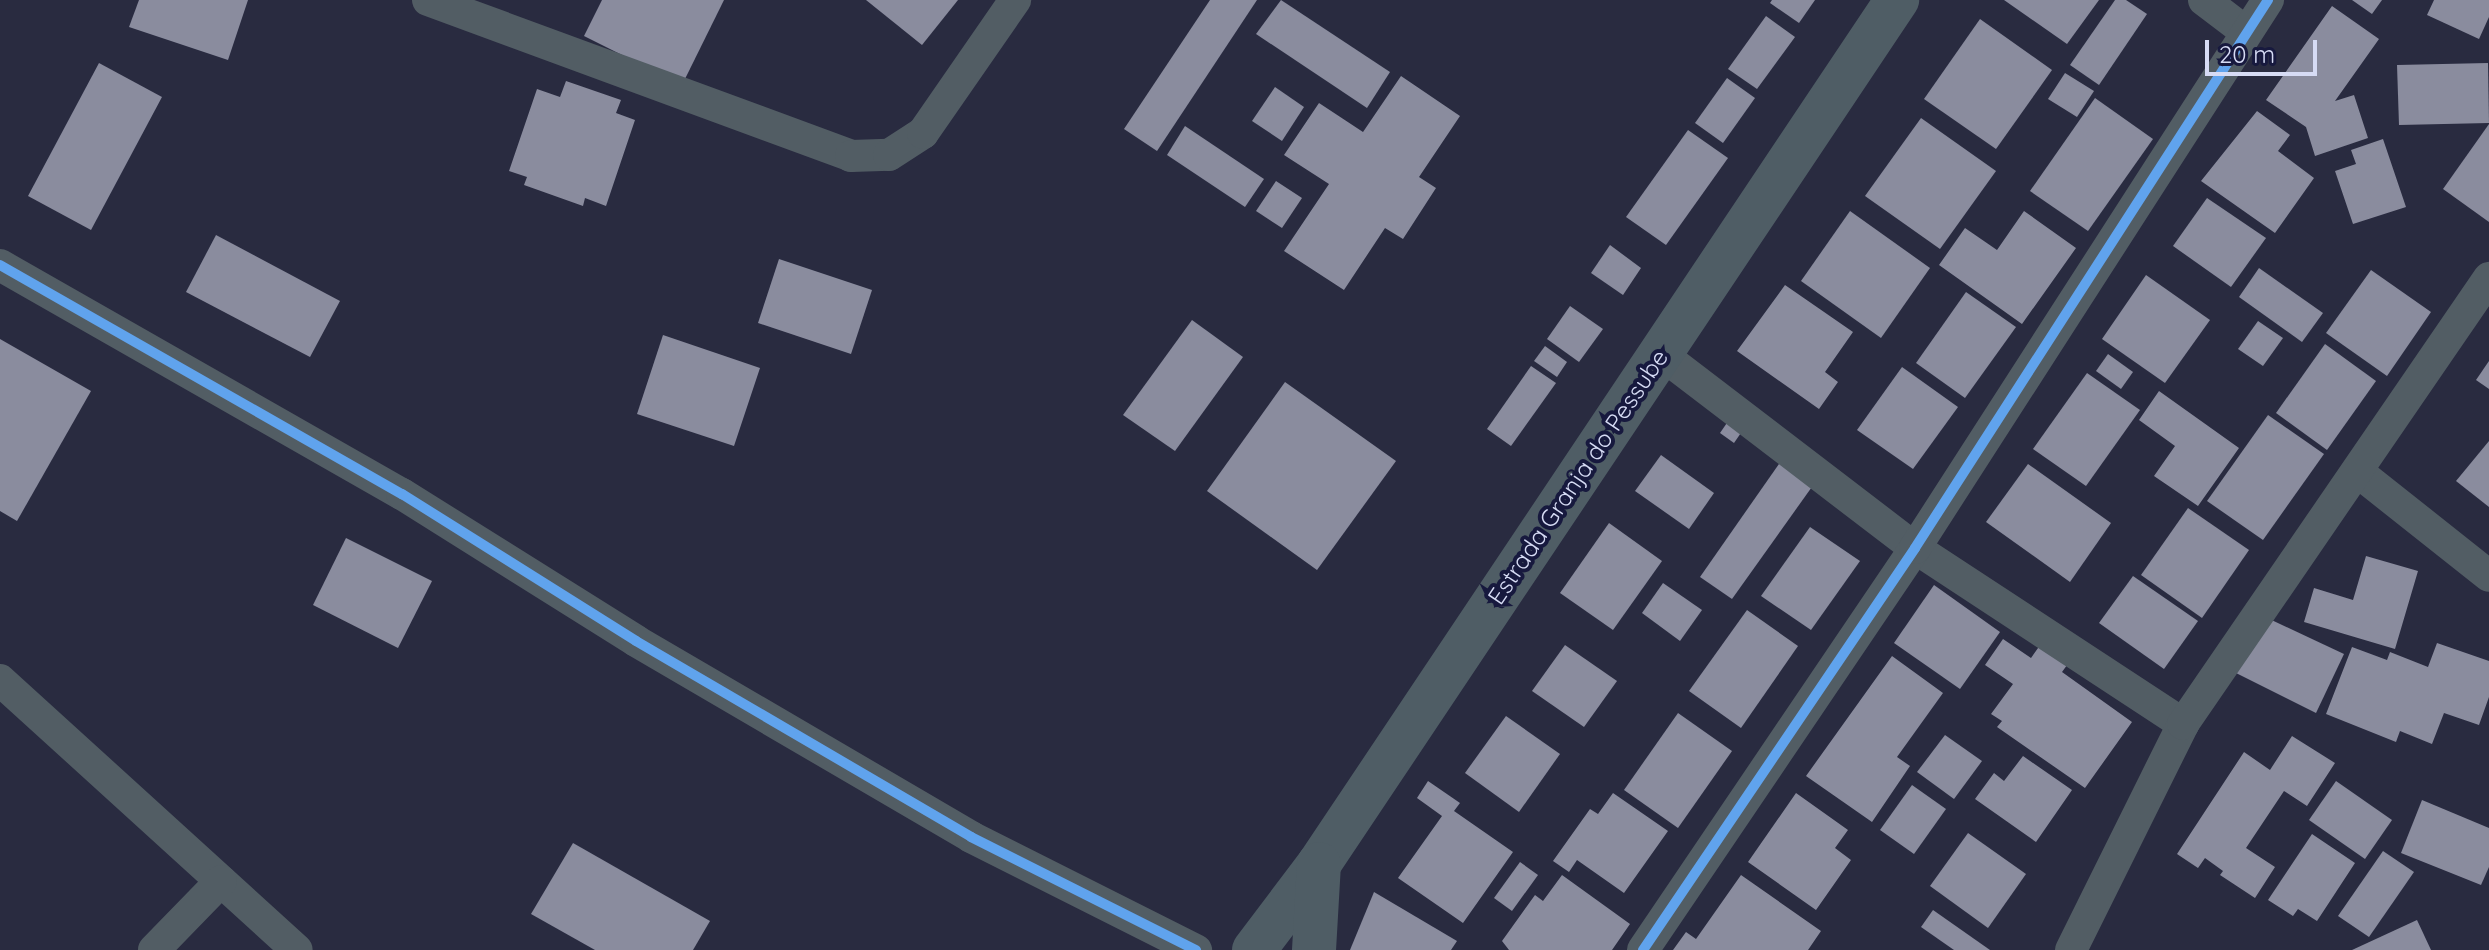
<!DOCTYPE html>
<style>
body{margin:0}
#map{position:relative;width:2489px;height:950px;overflow:hidden;background:#292b40;font-family:Quicksand,sans-serif}
div>[style]{position:absolute}
[style*='--x']{left:calc(var(--x)*1px);top:calc(var(--y)*1px);width:calc(var(--w)*1px);rotate:calc(var(--a)*1deg)}
.building>*{inset:0;background:#8a8c9e}
.minor>*{height:32px;margin:-16px;padding:0 16px;transform-origin:16px;border-radius:16px;background:#525d64}
.secondary>*{height:44px;margin:-22px;padding:0 22px;transform-origin:22px;border-radius:22px;background:#4f5d65}
.cycleway>*{height:10px;margin:-5px;padding:0 5px;transform-origin:5px;border-radius:5px;background:#60a3ed}
span{translate:-50% -50%;white-space:nowrap;text-align:center;line-height:1.15;-webkit-text-stroke:8px #17193e;paint-order:stroke}
.street-label{font-size:24px;color:#d6dbf4}
.scale{position:absolute;left:2205px;top:40px;width:112px;height:36px;box-sizing:border-box;border:4px solid #d6dbf4;border-top:0;padding-left:10px;font-size:24px;line-height:28px;white-space:nowrap;color:#d6dbf4;-webkit-text-stroke:6px #17193e;paint-order:stroke}
</style>
<div id="map">
<div class="building">
<i style="clip-path:polygon(139px 0,248px 0,228px 60px,129px 27px)"></i>
<i style="clip-path:polygon(602px 0,724px 0,682px 85px,584px 36px)"></i>
<i style="clip-path:polygon(866px 0,958px 0,922px 45px)"></i>
<i style="clip-path:polygon(1210px 0,1257px 0,1157px 151px,1124px 129px)"></i>
<i style="clip-path:polygon(1281px 0,1390px 72px,1367px 108px,1256px 34px)"></i>
<i style="clip-path:polygon(1772px 0,1815px 0,1799px 23px,1770px 3px)"></i>
<i style="clip-path:polygon(2004px 0,2099px 0,2067px 44px)"></i>
<i style="clip-path:polygon(2115px 0,2126px 0,2147px 14px,2099px 85px,2070px 65px)"></i>
<i style="clip-path:polygon(2352px 0,2382px 0,2372px 14px)"></i>
<i style="clip-path:polygon(2434px 0,2489px 0,2489px 17px,2479px 39px,2427px 15px)"></i>
<i style="clip-path:polygon(2332px 6px,2379px 39px,2335px 101px,2354px 95px,2368px 138px,2315px 156px,2306px 127px,2266px 100px)"></i>
<i style="clip-path:polygon(1766px 16px,1795px 37px,1757px 89px,1728px 69px)"></i>
<i style="clip-path:polygon(1980px 19px,2052px 70px,1996px 149px,1924px 99px)"></i>
<i style="clip-path:polygon(99px 63px,162px 97px,91px 230px,28px 196px)"></i>
<i style="clip-path:polygon(2488px 63px,2489px 123px,2399px 125px,2397px 65px)"></i>
<i style="clip-path:polygon(2065px 73px,2094px 91px,2077px 117px,2048px 99px)"></i>
<i style="clip-path:polygon(1401px 76px,1460px 116px,1419px 177px,1436px 188px,1403px 239px,1385px 228px,1344px 290px,1284px 251px,1329px 184px,1284px 155px,1319px 103px,1363px 132px)"></i>
<i style="clip-path:polygon(1727px 78px,1755px 98px,1723px 143px,1695px 123px)"></i>
<i style="clip-path:polygon(566px 81px,621px 100px,616px 113px,635px 120px,606px 206px,585px 198px,583px 206px,524px 185px,527px 177px,509px 171px,537px 89px,560px 97px)"></i>
<i style="clip-path:polygon(1275px 87px,1304px 107px,1282px 141px,1252px 121px)"></i>
<i style="clip-path:polygon(2095px 98px,2153px 139px,2088px 231px,2030px 191px)"></i>
<i style="clip-path:polygon(2257px 111px,2290px 135px,2278px 151px,2314px 178px,2275px 233px,2201px 181px)"></i>
<i style="clip-path:polygon(1921px 118px,1996px 171px,1940px 249px,1865px 196px)"></i>
<i style="clip-path:polygon(2489px 124px,2489px 222px,2443px 189px)"></i>
<i style="clip-path:polygon(1185px 126px,1264px 179px,1245px 207px,1167px 155px)"></i>
<i style="clip-path:polygon(1688px 130px,1728px 158px,1666px 245px,1626px 217px)"></i>
<i style="clip-path:polygon(2383px 139px,2406px 207px,2353px 224px,2335px 171px,2356px 164px,2351px 150px)"></i>
<i style="clip-path:polygon(1276px 181px,1302px 198px,1282px 228px,1256px 211px)"></i>
<i style="clip-path:polygon(2207px 198px,2266px 238px,2231px 287px,2173px 246px)"></i>
<i style="clip-path:polygon(1850px 211px,1930px 268px,1881px 338px,1801px 281px)"></i>
<i style="clip-path:polygon(2024px 211px,2076px 248px,2022px 324px,1939px 265px,1965px 228px,1997px 250px)"></i>
<i style="clip-path:polygon(216px 235px,340px 301px,310px 357px,186px 292px)"></i>
<i style="clip-path:polygon(1610px 245px,1641px 268px,1623px 295px,1591px 273px)"></i>
<i style="clip-path:polygon(779px 259px,872px 290px,851px 354px,758px 323px)"></i>
<i style="clip-path:polygon(2259px 268px,2323px 313px,2302px 342px,2239px 297px)"></i>
<i style="clip-path:polygon(2371px 270px,2431px 312px,2387px 376px,2326px 333px)"></i>
<i style="clip-path:polygon(2146px 275px,2210px 320px,2165px 383px,2102px 339px)"></i>
<i style="clip-path:polygon(1785px 285px,1853px 332px,1825px 372px,1838px 382px,1819px 409px,1737px 351px)"></i>
<i style="clip-path:polygon(1966px 292px,2016px 327px,1965px 398px,1916px 363px)"></i>
<i style="clip-path:polygon(1570px 306px,1603px 329px,1579px 362px,1547px 339px)"></i>
<i style="clip-path:polygon(1192px 320px,1243px 357px,1175px 451px,1123px 415px)"></i>
<i style="clip-path:polygon(2258px 321px,2283px 338px,2263px 366px,2238px 349px)"></i>
<i style="clip-path:polygon(663px 335px,760px 368px,734px 446px,637px 414px)"></i>
<i style="clip-path:polygon(0 339px,91px 391px,17px 521px,0 511px)"></i>
<i style="clip-path:polygon(2325px 344px,2376px 381px,2327px 450px,2276px 413px)"></i>
<i style="clip-path:polygon(1545px 346px,1567px 362px,1557px 377px,1534px 361px)"></i>
<i style="clip-path:polygon(2108px 354px,2133px 372px,2121px 389px,2096px 371px)"></i>
<i style="clip-path:polygon(2489px 361px,2489px 389px,2476px 380px)"></i>
<i style="clip-path:polygon(1531px 366px,1556px 383px,1511px 446px,1487px 429px)"></i>
<i style="clip-path:polygon(1902px 367px,1958px 407px,1913px 469px,1857px 430px)"></i>
<i style="clip-path:polygon(2087px 373px,2140px 410px,2086px 486px,2033px 449px)"></i>
<i style="clip-path:polygon(1285px 382px,1396px 461px,1317px 570px,1207px 491px)"></i>
<i style="clip-path:polygon(2159px 391px,2239px 448px,2198px 506px,2154px 476px,2175px 446px,2139px 420px)"></i>
<i style="clip-path:polygon(2268px 415px,2324px 454px,2263px 540px,2207px 501px)"></i>
<i style="clip-path:polygon(1731px 417px,1745px 427px,1734px 443px,1720px 433px)"></i>
<i style="clip-path:polygon(2489px 441px,2489px 507px,2456px 481px)"></i>
<i style="clip-path:polygon(1661px 455px,1714px 493px,1689px 529px,1635px 491px)"></i>
<i style="clip-path:polygon(1781px 461px,1814px 484px,1732px 599px,1700px 577px)"></i>
<i style="clip-path:polygon(2028px 464px,2111px 523px,2070px 582px,1986px 522px)"></i>
<i style="clip-path:polygon(2188px 508px,2249px 550px,2202px 618px,2141px 575px)"></i>
<i style="clip-path:polygon(1609px 523px,1662px 561px,1613px 630px,1560px 593px)"></i>
<i style="clip-path:polygon(1810px 527px,1860px 561px,1811px 630px,1761px 596px)"></i>
<i style="clip-path:polygon(346px 538px,432px 581px,398px 648px,313px 605px)"></i>
<i style="clip-path:polygon(2366px 556px,2418px 571px,2395px 649px,2304px 622px,2314px 588px,2353px 600px)"></i>
<i style="clip-path:polygon(2133px 576px,2198px 621px,2164px 669px,2099px 623px)"></i>
<i style="clip-path:polygon(1663px 583px,1702px 610px,1680px 641px,1642px 613px)"></i>
<i style="clip-path:polygon(1934px 585px,2000px 632px,1960px 689px,1894px 643px)"></i>
<i style="clip-path:polygon(1747px 610px,1798px 646px,1741px 728px,1689px 691px)"></i>
<i style="clip-path:polygon(2263px 616px,2344px 654px,2316px 713px,2236px 673px)"></i>
<i style="clip-path:polygon(2003px 639px,2031px 658px,2043px 641px,2070px 661px,2062px 672px,2132px 722px,2085px 788px,1997px 727px,2002px 721px,1991px 714px,2013px 684px,1985px 665px)"></i>
<i style="clip-path:polygon(2437px 643px,2489px 661px,2489px 697px,2479px 725px,2444px 713px,2432px 744px,2400px 731px,2396px 742px,2326px 714px,2352px 647px,2387px 660px,2390px 652px,2428px 667px)"></i>
<i style="clip-path:polygon(1565px 645px,1617px 681px,1584px 727px,1532px 691px)"></i>
<i style="clip-path:polygon(1892px 656px,1943px 693px,1897px 757px,1910px 766px,1872px 822px,1806px 776px)"></i>
<i style="clip-path:polygon(1678px 713px,1732px 751px,1678px 828px,1624px 790px)"></i>
<i style="clip-path:polygon(1506px 716px,1560px 754px,1519px 812px,1465px 773px)"></i>
<i style="clip-path:polygon(1945px 735px,1982px 761px,1954px 799px,1917px 772px)"></i>
<i style="clip-path:polygon(2292px 736px,2335px 763px,2307px 806px,2284px 791px,2246px 848px,2275px 867px,2255px 898px,2220px 875px,2223px 871px,2205px 858px,2198px 868px,2177px 854px,2244px 752px,2270px 770px)"></i>
<i style="clip-path:polygon(2023px 756px,2072px 790px,2036px 842px,1975px 799px,1994px 773px,2004px 781px)"></i>
<i style="clip-path:polygon(1428px 781px,1460px 803px,1454px 811px,1513px 852px,1463px 923px,1398px 878px,1442px 816px,1417px 798px)"></i>
<i style="clip-path:polygon(2336px 781px,2392px 820px,2365px 859px,2309px 820px)"></i>
<i style="clip-path:polygon(1912px 785px,1946px 809px,1914px 854px,1880px 830px)"></i>
<i style="clip-path:polygon(1613px 793px,1668px 831px,1624px 893px,1577px 860px,1569px 872px,1553px 861px,1590px 809px,1598px 814px)"></i>
<i style="clip-path:polygon(1796px 793px,1848px 830px,1835px 848px,1851px 860px,1816px 910px,1748px 862px)"></i>
<i style="clip-path:polygon(2422px 800px,2489px 828px,2489px 867px,2481px 885px,2401px 853px)"></i>
<i style="clip-path:polygon(1968px 833px,2026px 874px,1988px 928px,1930px 886px)"></i>
<i style="clip-path:polygon(2312px 834px,2355px 863px,2317px 921px,2298px 909px,2293px 916px,2268px 900px)"></i>
<i style="clip-path:polygon(573px 843px,710px 921px,693px 950px,595px 950px,531px 914px)"></i>
<i style="clip-path:polygon(2383px 851px,2414px 872px,2369px 937px,2338px 916px)"></i>
<i style="clip-path:polygon(1520px 862px,1538px 875px,1512px 911px,1494px 898px)"></i>
<i style="clip-path:polygon(1562px 875px,1630px 924px,1612px 950px,1509px 950px,1502px 941px,1535px 895px,1543px 901px)"></i>
<i style="clip-path:polygon(1741px 875px,1821px 931px,1808px 950px,1673px 950px,1686px 932px,1696px 939px)"></i>
<i style="clip-path:polygon(1374px 892px,1457px 941px,1451px 950px,1350px 950px)"></i>
<i style="clip-path:polygon(1933px 910px,1990px 950px,1954px 950px,1921px 927px)"></i>
<i style="clip-path:polygon(2417px 920px,2431px 950px,2352px 950px)"></i>
</div>
<div class="minor">
<i style="--x:428;--y:0;--w:451;--a:20.2"></i>
<i style="--x:851;--y:156;--w:38;--a:-2"></i>
<i style="--x:889;--y:155;--w:40;--a:-32.9"></i>
<i style="--x:923;--y:133;--w:162;--a:-55.3"></i>
<i style="--x:2204;--y:0;--w:53;--a:37.3"></i>
<i style="--x:0;--y:265;--w:463;--a:29.7"></i>
<i style="--x:402;--y:494;--w:276;--a:32.1"></i>
<i style="--x:636;--y:641;--w:388;--a:30.3"></i>
<i style="--x:971;--y:837;--w:252;--a:26.7"></i>
<i style="--x:1661;--y:354;--w:320;--a:37.4"></i>
<i style="--x:1915;--y:548;--w:321;--a:33.3"></i>
<i style="--x:2358;--y:472;--w:167;--a:38.4"></i>
<i style="--x:0;--y:680;--w:401;--a:42.3"></i>
<i style="--x:154;--y:950;--w:96;--a:-45.8"></i>
<i style="--x:1643;--y:950;--w:485;--a:-55.9"></i>
<i style="--x:1915;--y:548;--w:652;--a:-57.21"></i>
<i style="--x:2071;--y:950;--w:252;--a:-63.6"></i>
<i style="--x:2183;--y:724;--w:541;--a:-55.55"></i>
</div>
<div class="secondary">
<i style="--x:1254;--y:950;--w:108;--a:-52.9"></i>
<i style="--x:1319;--y:864;--w:1040;--a:-56.22"></i>
<i style="--x:1314;--y:950;--w:86;--a:-86.7"></i>
</div>
<div class="cycleway">
<i style="--x:0;--y:265;--w:463;--a:29.7"></i>
<i style="--x:402;--y:494;--w:276;--a:32.1"></i>
<i style="--x:636;--y:641;--w:388;--a:30.3"></i>
<i style="--x:971;--y:837;--w:252;--a:26.7"></i>
<i style="--x:1643;--y:950;--w:485;--a:-55.9"></i>
<i style="--x:1915;--y:548;--w:652;--a:-57.21"></i>
</div>
<div class="street-label">
<span style="left:1578px;top:477px;rotate:-56deg">Estrada Granja do Pessube</span>
</div>
<div class="scale">20 m</div>
</div>
